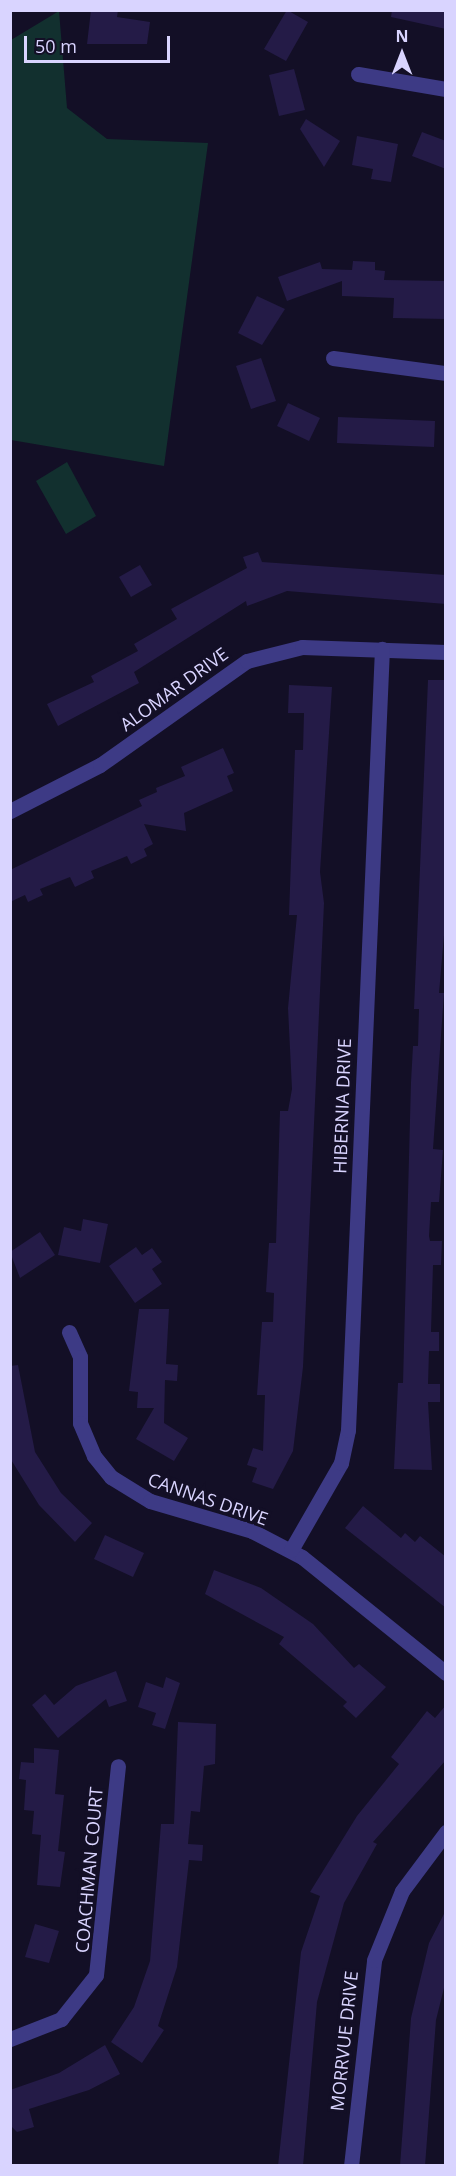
<!DOCTYPE html>
<style>
body{margin:0}
#map{position:relative;width:456px;height:2176px;overflow:hidden;background:#130f26;font-family:"Open Sans",sans-serif}
div>[style]{position:absolute}
[style*='--x']{left:calc(var(--x)*1px);top:calc(var(--y)*1px);width:calc(var(--w)*1px);rotate:calc(var(--a)*1deg)}
.green>*{inset:0;background:#12302f}
.building>*{inset:0;background:#241b47}
.street>*{height:15px;margin:-7.5px;padding:0 7.5px;transform-origin:7.5px;border-radius:7.5px;background:#3d3a85}
span{translate:-50% -50%;white-space:nowrap;text-align:center;line-height:1.15;-webkit-text-stroke:6px #130f26;paint-order:stroke}
.street-label{font-size:18px;color:#d9d4ff}
.frame{position:absolute;inset:0;border:12px solid #d9d4ff;pointer-events:none}
.north{position:absolute;left:372px;top:24px;width:60px;height:60px;-webkit-text-stroke:4px #130f26;paint-order:stroke;rotate:0deg;font-size:16px;font-weight:700;line-height:24px;text-align:center;color:#d9d4ff}
.north::after{content:'';display:block;margin:auto;width:21px;height:27px;background:#d9d4ff;clip-path:polygon(50% 0,100% 100%,50% 72%,0 100%)}
.scale{position:absolute;left:24px;top:36px;width:146px;height:27px;box-sizing:border-box;border:3px solid #d9d4ff;border-top:0;padding-left:8px;font-size:18px;line-height:21px;white-space:nowrap;color:#d9d4ff;-webkit-text-stroke:4px #130f26;paint-order:stroke}
</style>
<div id="map">
<div class="green">
<i style="clip-path:polygon(59px 11px,67px 108px,107px 139px,208px 143px,164px 466px,11px 440px,11px 40px)"></i>
<i style="clip-path:polygon(67px 462px,96px 516px,66px 534px,36px 481px)"></i>
</div>
<div class="building">
<i style="clip-path:polygon(91px 10px,118px 10px,117px 17px,150px 22px,147px 44px,87px 44px)"></i>
<i style="clip-path:polygon(287px 10px,308px 22px,286px 61px,264px 49px)"></i>
<i style="clip-path:polygon(392px 10px,446px 10px,446px 29px,391px 17px)"></i>
<i style="clip-path:polygon(294px 69px,305px 110px,279px 116px,269px 75px)"></i>
<i style="clip-path:polygon(306px 119px,340px 141px,324px 167px,300px 129px)"></i>
<i style="clip-path:polygon(422px 132px,446px 141px,446px 169px,412px 156px)"></i>
<i style="clip-path:polygon(357px 136px,398px 144px,391px 182px,371px 179px,373px 169px,352px 165px)"></i>
<i style="clip-path:polygon(353px 261px,375px 262px,375px 270px,385px 271px,384px 280px,446px 281px,446px 319px,393px 318px,394px 298px,342px 296px,342px 281px,287px 301px,278px 277px,320px 262px,322px 269px,352px 270px)"></i>
<i style="clip-path:polygon(257px 296px,285px 309px,262px 345px,238px 333px)"></i>
<i style="clip-path:polygon(261px 358px,276px 401px,251px 409px,236px 366px)"></i>
<i style="clip-path:polygon(288px 403px,320px 418px,309px 441px,277px 426px)"></i>
<i style="clip-path:polygon(338px 417px,435px 421px,434px 447px,337px 443px)"></i>
<i style="clip-path:polygon(258px 552px,262px 562px,446px 575px,446px 604px,287px 591px,247px 606px,246px 601px,134px 672px,139px 683px,58px 726px,47px 704px,94px 682px,91px 676px,138px 651px,134px 644px,177px 619px,171px 609px,247px 568px,243px 557px)"></i>
<i style="clip-path:polygon(140px 565px,152px 585px,131px 597px,119px 577px)"></i>
<i style="clip-path:polygon(428px 680px,446px 680px,446px 912px,439px 993px,444px 993px,433px 1149px,443px 1150px,439px 1202px,431px 1202px,429px 1236px,430px 1241px,442px 1241px,441px 1265px,433px 1265px,431px 1332px,439px 1332px,439px 1351px,429px 1351px,428px 1384px,440px 1384px,440px 1402px,428px 1402px,432px 1470px,394px 1469px,398px 1383px,403px 1383px,411px 1082px,413px 1046px,418px 1046px,419px 1009px,414px 1009px)"></i>
<i style="clip-path:polygon(289px 685px,332px 687px,320px 872px,324px 903px,303px 1367px,293px 1451px,273px 1489px,252px 1482px,257px 1468px,247px 1465px,253px 1448px,263px 1451px,265px 1395px,257px 1395px,262px 1322px,273px 1322px,274px 1293px,266px 1292px,269px 1243px,276px 1243px,280px 1111px,288px 1111px,292px 1089px,288px 1008px,297px 915px,289px 915px,295px 750px,303px 750px,304px 713px,288px 713px)"></i>
<i style="clip-path:polygon(223px 748px,234px 773px,227px 776px,233px 791px,184px 813px,186px 831px,144px 824px,153px 844px,144px 849px,147px 856px,131px 864px,127px 856px,91px 871px,94px 878px,75px 887px,70px 877px,40px 889px,43px 895px,28px 902px,25px 895px,10px 902px,10px 870px,142px 806px,139px 800px,157px 792px,156px 788px,185px 776px,181px 767px)"></i>
<i style="clip-path:polygon(83px 1219px,108px 1224px,100px 1263px,58px 1255px,64px 1227px,81px 1231px)"></i>
<i style="clip-path:polygon(40px 1232px,55px 1255px,20px 1278px,10px 1252px)"></i>
<i style="clip-path:polygon(136px 1247px,142px 1255px,152px 1248px,162px 1262px,152px 1269px,162px 1284px,135px 1303px,109px 1266px)"></i>
<i style="clip-path:polygon(139px 1309px,169px 1309px,166px 1364px,178px 1365px,177px 1381px,165px 1380px,164px 1423px,188px 1438px,174px 1461px,136px 1439px,154px 1408px,137px 1408px,138px 1392px,129px 1391px)"></i>
<i style="clip-path:polygon(18px 1365px,35px 1452px,61px 1493px,92px 1523px,75px 1542px,39px 1505px,10px 1458px,10px 1366px)"></i>
<i style="clip-path:polygon(363px 1506px,401px 1538px,405px 1533px,415px 1542px,420px 1536px,446px 1557px,446px 1608px,345px 1528px)"></i>
<i style="clip-path:polygon(105px 1535px,144px 1553px,133px 1577px,94px 1559px)"></i>
<i style="clip-path:polygon(214px 1570px,261px 1588px,313px 1624px,354px 1668px,359px 1664px,386px 1687px,356px 1718px,343px 1706px,347px 1702px,279px 1644px,284px 1637px,205px 1594px)"></i>
<i style="clip-path:polygon(116px 1671px,127px 1701px,109px 1707px,106px 1699px,58px 1738px,32px 1705px,45px 1694px,54px 1705px,76px 1686px)"></i>
<i style="clip-path:polygon(166px 1677px,180px 1683px,165px 1729px,152px 1725px,156px 1713px,138px 1707px,146px 1682px,163px 1688px)"></i>
<i style="clip-path:polygon(446px 1705px,446px 1760px,373px 1842px,377px 1844px,344px 1903px,317px 2002px,303px 2166px,278px 2166px,301px 1952px,320px 1896px,310px 1892px,357px 1816px,399px 1764px,391px 1757px,427px 1711px,435px 1718px)"></i>
<i style="clip-path:polygon(178px 1722px,216px 1724px,215px 1764px,204px 1766px,200px 1812px,191px 1811px,188px 1844px,203px 1845px,202px 1861px,189px 1860px,177px 1967px,158px 2026px,164px 2030px,142px 2063px,111px 2042px,134px 2007px,150px 1961px,161px 1824px,174px 1824px)"></i>
<i style="clip-path:polygon(34px 1748px,59px 1750px,55px 1794px,64px 1795px,58px 1851px,65px 1852px,60px 1887px,37px 1885px,41px 1835px,32px 1834px,34px 1811px,24px 1810px,26px 1780px,19px 1779px,21px 1762px,34px 1763px)"></i>
<i style="clip-path:polygon(446px 1910px,446px 1980px,436px 2020px,425px 2166px,400px 2166px,411px 2018px,429px 1943px)"></i>
<i style="clip-path:polygon(35px 1924px,59px 1931px,49px 1963px,25px 1957px)"></i>
<i style="clip-path:polygon(105px 2045px,120px 2074px,89px 2090px,29px 2109px,34px 2127px,17px 2132px,10px 2125px,10px 2090px,59px 2073px)"></i>
</div>
<div class="street">
<i style="--x:358;--y:74;--w:89;--a:9.7"></i>
<i style="--x:333;--y:358;--w:114;--a:7.6"></i>
<i style="--x:10;--y:811;--w:101;--a:-27.1"></i>
<i style="--x:100;--y:765;--w:180;--a:-35.3"></i>
<i style="--x:247;--y:661;--w:57;--a:-14.3"></i>
<i style="--x:302;--y:647;--w:144;--a:2"></i>
<i style="--x:69;--y:1332;--w:27;--a:66"></i>
<i style="--x:80;--y:1357;--w:66;--a:90"></i>
<i style="--x:80;--y:1423;--w:36;--a:67"></i>
<i style="--x:94;--y:1456;--w:27;--a:51"></i>
<i style="--x:111;--y:1477;--w:46;--a:31.6"></i>
<i style="--x:150;--y:1501;--w:106;--a:16.4"></i>
<i style="--x:252;--y:1531;--w:56;--a:27.5"></i>
<i style="--x:302;--y:1557;--w:185;--a:38.9"></i>
<i style="--x:291;--y:1550;--w:100;--a:-60.1"></i>
<i style="--x:341;--y:1463;--w:34;--a:-78"></i>
<i style="--x:348;--y:1430;--w:782;--a:-87.51"></i>
<i style="--x:10;--y:2039;--w:55;--a:-21.4"></i>
<i style="--x:61;--y:2019;--w:56;--a:-51.5"></i>
<i style="--x:96;--y:1975;--w:210;--a:-84"></i>
<i style="--x:351;--y:2166;--w:207;--a:-83.6"></i>
<i style="--x:374;--y:1960;--w:74;--a:-67.9"></i>
<i style="--x:402;--y:1891;--w:74;--a:-53.3"></i>
</div>
<div class="street-label">
<span style="left:174px;top:689px;rotate:-36deg">ALOMAR DRIVE</span>
<span style="left:342px;top:1106px;rotate:-88deg">HIBERNIA DRIVE</span>
<span style="left:208px;top:1499px;rotate:19deg">CANNAS DRIVE</span>
<span style="left:89px;top:1870px;rotate:-85deg">COACHMAN COURT</span>
<span style="left:344px;top:2041px;rotate:-84deg">MORRVUE DRIVE</span>
</div>
<div class="frame"></div>
<div class="north">N</div>
<div class="scale">50 m</div>
</div>
